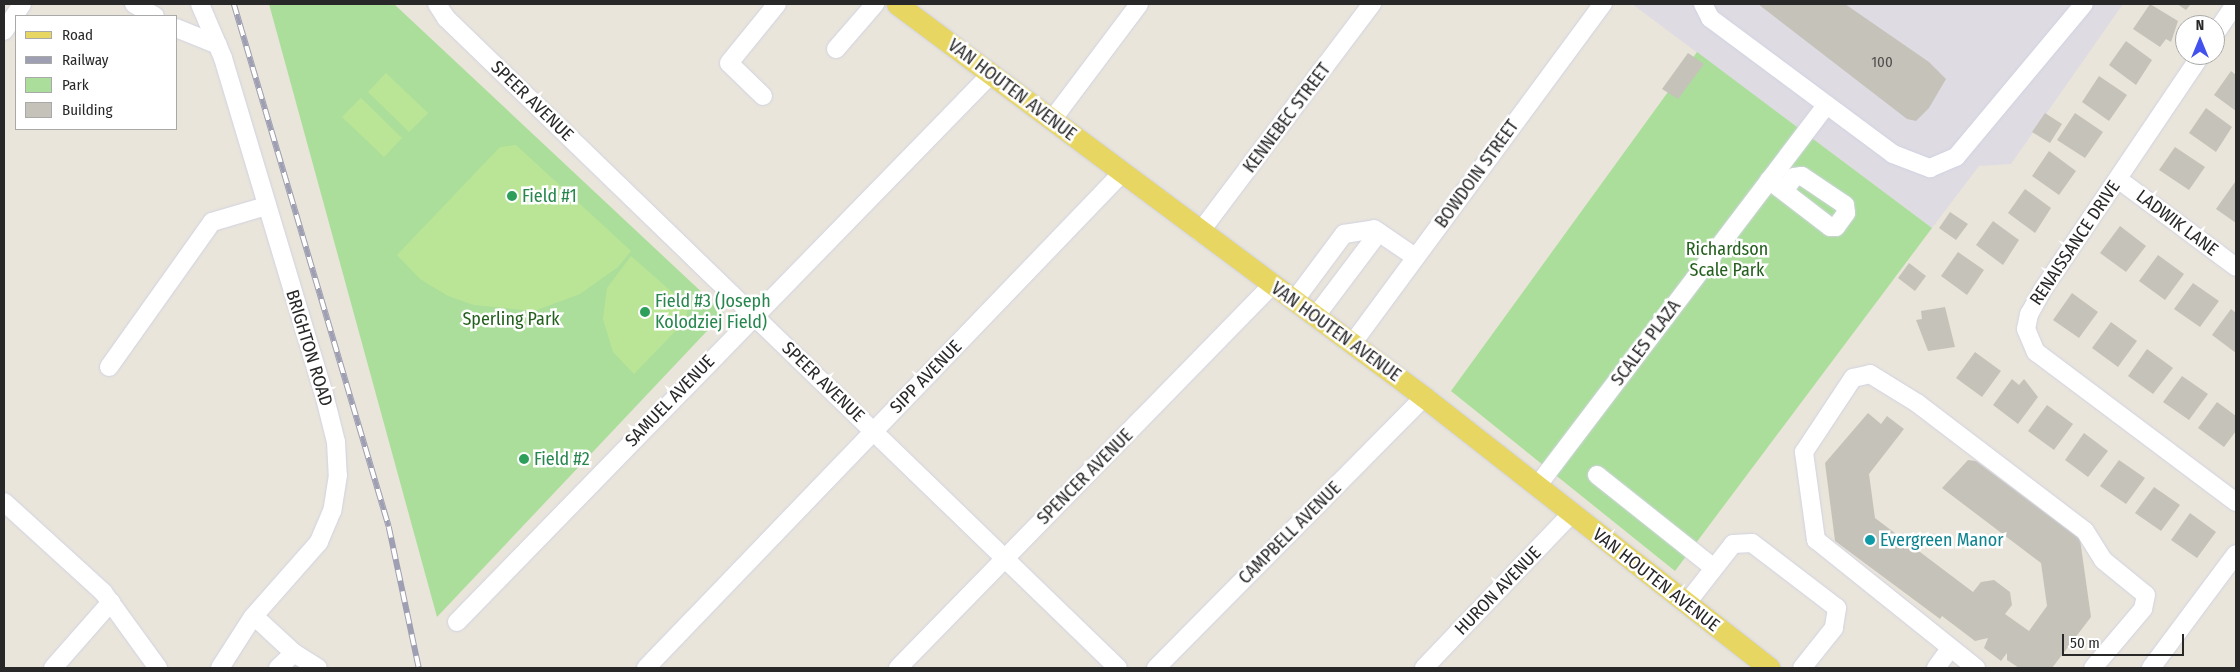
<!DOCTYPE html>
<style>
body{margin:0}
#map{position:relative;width:2240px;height:672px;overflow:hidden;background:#eae5db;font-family:"Fira Sans Condensed",sans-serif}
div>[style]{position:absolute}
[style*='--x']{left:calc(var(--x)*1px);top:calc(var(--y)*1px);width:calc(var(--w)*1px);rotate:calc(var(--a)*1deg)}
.industrial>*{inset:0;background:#dedbe3}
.green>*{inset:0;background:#aade9a}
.pitch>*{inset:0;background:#bbe596}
.building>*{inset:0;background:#c5c2ba}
.roads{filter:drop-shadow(0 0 1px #d0d2e1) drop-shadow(0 0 1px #d0d2e1)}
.minor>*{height:18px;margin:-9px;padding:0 9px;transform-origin:9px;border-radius:9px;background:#fff}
.major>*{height:21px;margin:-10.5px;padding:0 10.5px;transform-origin:10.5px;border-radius:10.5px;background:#e8d662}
.rail>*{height:5.5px;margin-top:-2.75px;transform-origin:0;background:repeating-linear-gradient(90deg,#fff 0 11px,#9e9fb2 0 22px);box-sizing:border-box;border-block:1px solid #9e9fb2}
.dots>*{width:14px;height:14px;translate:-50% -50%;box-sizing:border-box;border:2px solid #fff;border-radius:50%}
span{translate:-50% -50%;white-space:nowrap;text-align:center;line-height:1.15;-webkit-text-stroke:5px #fff;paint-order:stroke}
.number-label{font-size:15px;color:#4f4e4c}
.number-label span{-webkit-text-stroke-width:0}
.street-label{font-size:18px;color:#282828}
.leisure-label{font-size:18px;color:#27864d}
.left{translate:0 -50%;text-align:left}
.park-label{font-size:18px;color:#24601d}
.culture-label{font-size:18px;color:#0d838f}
.frame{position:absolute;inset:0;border:5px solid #282828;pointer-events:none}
.legend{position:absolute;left:15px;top:15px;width:162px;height:115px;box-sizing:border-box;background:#fff;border:1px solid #a9a9a9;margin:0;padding:6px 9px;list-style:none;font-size:15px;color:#282828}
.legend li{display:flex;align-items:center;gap:10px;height:25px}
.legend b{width:25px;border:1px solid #a9a9a9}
.north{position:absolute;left:2175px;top:15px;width:50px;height:50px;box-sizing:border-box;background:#fff;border:1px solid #a9a9a9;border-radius:50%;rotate:0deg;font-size:14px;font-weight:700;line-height:20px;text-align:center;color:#282828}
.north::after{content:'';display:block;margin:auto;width:18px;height:22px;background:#4351ef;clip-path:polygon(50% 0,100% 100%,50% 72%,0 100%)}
.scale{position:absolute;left:2062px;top:634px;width:122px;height:22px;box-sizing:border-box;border:2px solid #282828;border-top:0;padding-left:6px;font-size:15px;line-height:18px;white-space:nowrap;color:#282828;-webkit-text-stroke:4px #fff;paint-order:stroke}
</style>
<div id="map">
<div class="industrial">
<i style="clip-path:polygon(1632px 4px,2123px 4px,2011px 164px,1979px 166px,1932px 228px)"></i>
</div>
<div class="green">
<i style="clip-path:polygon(269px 4px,394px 4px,724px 313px,437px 617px)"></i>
<i style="clip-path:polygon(1697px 52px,1932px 228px,1675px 571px,1451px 391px)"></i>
</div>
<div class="pitch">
<i style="clip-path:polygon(386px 73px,428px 113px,409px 132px,368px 92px)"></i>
<i style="clip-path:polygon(361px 98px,402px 138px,384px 157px,342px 117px)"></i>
<i style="clip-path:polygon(516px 145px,631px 251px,618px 267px,580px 294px,534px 311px,474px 305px,448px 296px,420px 279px,397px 255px,500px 147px)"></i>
<i style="clip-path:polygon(631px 256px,688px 306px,686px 320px,634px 374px,613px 352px,603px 319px,607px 288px)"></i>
</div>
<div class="building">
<i style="clip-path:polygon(1758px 4px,1845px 4px,1929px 62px,1946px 79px,1929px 108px,1916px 121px,1907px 119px)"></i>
<i style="clip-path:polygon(2150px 4px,2178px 21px,2171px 42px,2166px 39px,2160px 47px,2133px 29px)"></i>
<i style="clip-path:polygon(2177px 4px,2191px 4px,2186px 10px)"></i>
<i style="clip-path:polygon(2126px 41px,2152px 60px,2136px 85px,2109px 65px)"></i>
<i style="clip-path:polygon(1688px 53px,1704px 64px,1678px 99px,1662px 89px)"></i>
<i style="clip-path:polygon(2231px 71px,2236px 75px,2236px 111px,2214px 95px)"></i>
<i style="clip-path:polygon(2099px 76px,2127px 95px,2109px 121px,2082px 102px)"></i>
<i style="clip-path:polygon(2206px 108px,2232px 127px,2216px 152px,2189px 133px)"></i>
<i style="clip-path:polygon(2045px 113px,2062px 124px,2050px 143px,2032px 132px)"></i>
<i style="clip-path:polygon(2075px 113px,2103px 132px,2085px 158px,2057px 140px)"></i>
<i style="clip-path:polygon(2175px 147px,2205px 167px,2189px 190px,2159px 170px)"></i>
<i style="clip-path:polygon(2049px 151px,2076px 171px,2059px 195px,2032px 176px)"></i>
<i style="clip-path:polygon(2235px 182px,2236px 183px,2236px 223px,2216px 209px)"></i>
<i style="clip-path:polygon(2025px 189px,2051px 208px,2035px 233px,2008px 213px)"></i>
<i style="clip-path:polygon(1950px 212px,1968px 224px,1956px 240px,1939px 228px)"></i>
<i style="clip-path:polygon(1993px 221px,2019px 240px,2003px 265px,1976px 245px)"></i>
<i style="clip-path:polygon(2120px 226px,2146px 246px,2126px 272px,2100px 253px)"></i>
<i style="clip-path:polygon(1958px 252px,1984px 270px,1967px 295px,1941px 276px)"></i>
<i style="clip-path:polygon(2158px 255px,2184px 274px,2165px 300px,2139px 281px)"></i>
<i style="clip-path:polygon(1909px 263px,1926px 276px,1915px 291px,1898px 278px)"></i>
<i style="clip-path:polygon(2193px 283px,2219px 301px,2200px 327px,2174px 309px)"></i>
<i style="clip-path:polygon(2072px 293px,2098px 312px,2079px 338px,2053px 320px)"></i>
<i style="clip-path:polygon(1945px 307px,1955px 347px,1928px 351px,1916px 320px,1922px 319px,1921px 311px)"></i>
<i style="clip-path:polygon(2231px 309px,2236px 313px,2236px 353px,2212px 335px)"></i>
<i style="clip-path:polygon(2111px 322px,2137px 341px,2118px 367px,2092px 348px)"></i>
<i style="clip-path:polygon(2147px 349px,2173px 368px,2153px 394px,2128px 376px)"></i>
<i style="clip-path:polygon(1975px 352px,2001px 371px,1982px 397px,1956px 378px)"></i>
<i style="clip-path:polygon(2182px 376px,2208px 394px,2189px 420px,2163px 402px)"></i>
<i style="clip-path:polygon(2012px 379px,2019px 385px,2024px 379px,2038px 397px,2018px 424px,1993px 405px)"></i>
<i style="clip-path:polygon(2217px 402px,2236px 416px,2236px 431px,2224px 447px,2198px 428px)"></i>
<i style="clip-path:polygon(2047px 405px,2073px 424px,2054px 450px,2028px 431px)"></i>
<i style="clip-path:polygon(1868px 413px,1881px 424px,1887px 416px,1904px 429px,1869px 474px,1875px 518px,1973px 592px,1981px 582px,1994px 580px,2010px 592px,2012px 605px,2005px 614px,2029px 631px,2047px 606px,2041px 563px,1942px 488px,1968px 460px,1976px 461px,2080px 539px,2091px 617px,2052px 668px,2019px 668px,2007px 660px,2007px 653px,2001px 661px,1984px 648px,1988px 638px,1975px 641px,1942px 616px,1940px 619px,1835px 541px,1825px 463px)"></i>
<i style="clip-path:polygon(2084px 433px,2108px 451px,2088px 477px,2065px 460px)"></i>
<i style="clip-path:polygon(2119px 460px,2145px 478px,2126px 504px,2100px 486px)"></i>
<i style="clip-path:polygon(2154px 487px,2180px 505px,2161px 531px,2135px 513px)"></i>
<i style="clip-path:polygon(2190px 513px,2216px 532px,2197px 558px,2171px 540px)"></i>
</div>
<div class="roads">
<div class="minor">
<i style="--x:134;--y:4;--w:24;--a:30"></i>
<i style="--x:200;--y:4;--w:59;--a:66.9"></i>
<i style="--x:223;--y:58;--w:351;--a:73.3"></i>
<i style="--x:324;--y:394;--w:49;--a:76"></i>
<i style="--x:336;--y:442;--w:33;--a:87"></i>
<i style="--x:338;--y:475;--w:36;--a:99"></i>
<i style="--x:332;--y:511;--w:34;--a:113"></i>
<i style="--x:319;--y:542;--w:101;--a:131.4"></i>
<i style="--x:252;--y:618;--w:59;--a:122.6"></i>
<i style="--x:437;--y:4;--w:17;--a:57"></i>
<i style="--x:446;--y:18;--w:935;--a:44.05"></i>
<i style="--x:1703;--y:4;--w:16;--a:63"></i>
<i style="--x:1710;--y:18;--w:228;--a:36.6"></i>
<i style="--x:1893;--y:154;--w:40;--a:21"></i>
<i style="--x:1930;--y:168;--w:28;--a:-23"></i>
<i style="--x:1956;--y:157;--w:199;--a:-50.1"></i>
<i style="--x:176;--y:28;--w:45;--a:22"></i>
<i style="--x:4;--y:31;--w:32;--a:-56"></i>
<i style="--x:2215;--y:34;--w:36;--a:-56"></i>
<i style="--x:836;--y:49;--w:60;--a:-49.1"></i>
<i style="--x:2201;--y:55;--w:285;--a:124"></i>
<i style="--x:2042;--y:291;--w:26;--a:119"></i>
<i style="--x:2029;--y:314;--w:15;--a:101"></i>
<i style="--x:2026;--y:329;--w:25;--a:67"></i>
<i style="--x:2036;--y:352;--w:250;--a:36.9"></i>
<i style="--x:763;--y:96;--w:47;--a:-135.9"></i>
<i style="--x:729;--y:63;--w:76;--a:-50.9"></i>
<i style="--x:1052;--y:120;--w:145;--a:-53.1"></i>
<i style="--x:2118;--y:179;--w:147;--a:36.7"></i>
<i style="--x:1769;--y:180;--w:77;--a:37.6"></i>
<i style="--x:1830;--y:227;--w:6;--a:0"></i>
<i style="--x:1836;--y:227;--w:17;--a:-54"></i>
<i style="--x:1846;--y:213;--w:8;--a:-97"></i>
<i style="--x:1845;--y:205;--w:52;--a:-146"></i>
<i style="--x:1802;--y:176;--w:8;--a:173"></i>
<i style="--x:1794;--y:177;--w:16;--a:125"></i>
<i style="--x:1200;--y:232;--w:286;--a:-53"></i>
<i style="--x:1294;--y:301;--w:84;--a:-53.3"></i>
<i style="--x:1344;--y:234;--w:30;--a:-9"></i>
<i style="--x:1374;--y:229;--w:50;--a:34.3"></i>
<i style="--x:1315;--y:317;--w:106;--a:-53"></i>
<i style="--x:1352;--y:344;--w:423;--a:-53.6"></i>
<i style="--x:109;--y:367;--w:178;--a:-54.6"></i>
<i style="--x:212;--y:222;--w:56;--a:-16.5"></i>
<i style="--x:1597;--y:475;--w:149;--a:38.5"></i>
<i style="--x:1538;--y:485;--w:477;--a:-52.8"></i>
<i style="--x:4;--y:502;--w:134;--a:42.3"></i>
<i style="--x:103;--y:592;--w:94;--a:54.1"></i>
<i style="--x:1686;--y:604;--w:76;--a:-51.9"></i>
<i style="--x:1733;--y:544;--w:19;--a:-3"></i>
<i style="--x:1752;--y:543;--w:107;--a:37.4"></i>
<i style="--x:1837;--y:608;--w:20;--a:99"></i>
<i style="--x:1834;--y:628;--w:51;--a:128.7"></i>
<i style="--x:254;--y:616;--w:54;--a:42.8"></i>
<i style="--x:294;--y:653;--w:22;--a:137"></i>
<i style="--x:457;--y:622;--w:765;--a:-45.74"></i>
<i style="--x:294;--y:653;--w:28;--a:32"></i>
<i style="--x:53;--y:668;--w:88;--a:-48.7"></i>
<i style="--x:646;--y:668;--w:687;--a:-46.12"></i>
<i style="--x:898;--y:668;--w:535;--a:-45.68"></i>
<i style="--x:1156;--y:668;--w:381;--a:-45.3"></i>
<i style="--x:1424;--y:668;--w:214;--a:-46.3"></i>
<i style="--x:1936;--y:668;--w:24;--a:-54"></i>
<i style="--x:1976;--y:668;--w:205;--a:-141.3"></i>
<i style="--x:1816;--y:540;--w:89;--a:-97.8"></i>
<i style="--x:1804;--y:452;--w:89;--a:-56.5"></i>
<i style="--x:1853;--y:378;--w:17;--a:-13"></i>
<i style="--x:1870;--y:374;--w:55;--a:31.7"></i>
<i style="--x:1917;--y:403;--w:211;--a:37.3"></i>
<i style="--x:2085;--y:531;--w:34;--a:58"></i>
<i style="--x:2103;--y:560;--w:55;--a:39.1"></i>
<i style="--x:2146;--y:595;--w:14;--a:102"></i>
<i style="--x:2143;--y:609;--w:77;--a:130.3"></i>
<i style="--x:2151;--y:668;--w:142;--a:-53.3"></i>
</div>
<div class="major">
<i style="--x:897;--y:4;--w:657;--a:36.71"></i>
<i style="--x:1424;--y:397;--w:439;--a:38.1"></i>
</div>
</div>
<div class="rail">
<i style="--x:234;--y:4;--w:545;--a:73.49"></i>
<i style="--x:389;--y:527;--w:144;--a:78"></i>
</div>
<div class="dots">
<i style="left:512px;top:196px;background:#2e9e5b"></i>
<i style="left:645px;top:312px;background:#2e9e5b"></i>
<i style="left:524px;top:459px;background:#2e9e5b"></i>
<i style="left:1870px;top:540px;background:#0f9aa8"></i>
</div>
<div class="number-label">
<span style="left:1882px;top:63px">100</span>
</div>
<div class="street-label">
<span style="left:1012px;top:90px;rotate:37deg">VAN HOUTEN AVENUE</span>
<span style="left:532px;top:101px;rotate:44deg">SPEER AVENUE</span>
<span style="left:1287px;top:118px;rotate:-53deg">KENNEBEC STREET</span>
<span style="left:1477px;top:174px;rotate:-54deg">BOWDOIN STREET</span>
<span style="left:2177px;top:223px;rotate:37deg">LADWIK LANE</span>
<span style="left:2075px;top:243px;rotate:-56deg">RENAISSANCE DRIVE</span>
<span style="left:1336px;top:332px;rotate:36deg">VAN HOUTEN AVENUE</span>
<span style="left:1646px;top:343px;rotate:-53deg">SCALES PLAZA</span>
<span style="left:309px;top:348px;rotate:73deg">BRIGHTON ROAD</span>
<span style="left:926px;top:377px;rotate:-46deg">SIPP AVENUE</span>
<span style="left:823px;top:382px;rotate:44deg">SPEER AVENUE</span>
<span style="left:670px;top:401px;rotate:-46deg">SAMUEL AVENUE</span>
<span style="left:1085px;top:477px;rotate:-45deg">SPENCER AVENUE</span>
<span style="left:1290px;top:533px;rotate:-45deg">CAMPBELL AVENUE</span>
<span style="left:1656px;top:580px;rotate:38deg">VAN HOUTEN AVENUE</span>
<span style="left:1498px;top:591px;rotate:-46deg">HURON AVENUE</span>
</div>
<div class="leisure-label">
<span class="left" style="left:522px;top:196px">Field #1</span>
<span class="left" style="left:655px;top:312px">Field #3 (Joseph<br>Kolodziej Field)</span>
<span class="left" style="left:534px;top:459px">Field #2</span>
</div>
<div class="park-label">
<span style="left:1727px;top:260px">Richardson<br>Scale Park</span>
<span style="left:511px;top:319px">Sperling Park</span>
</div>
<div class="culture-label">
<span class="left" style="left:1880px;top:540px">Evergreen Manor</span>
</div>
<div class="frame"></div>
<ul class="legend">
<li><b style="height:6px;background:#e8d662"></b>Road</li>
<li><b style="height:6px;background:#9e9fb2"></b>Railway</li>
<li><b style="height:14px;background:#aade9a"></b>Park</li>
<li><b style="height:14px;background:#c5c2ba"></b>Building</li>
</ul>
<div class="north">N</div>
<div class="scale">50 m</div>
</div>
